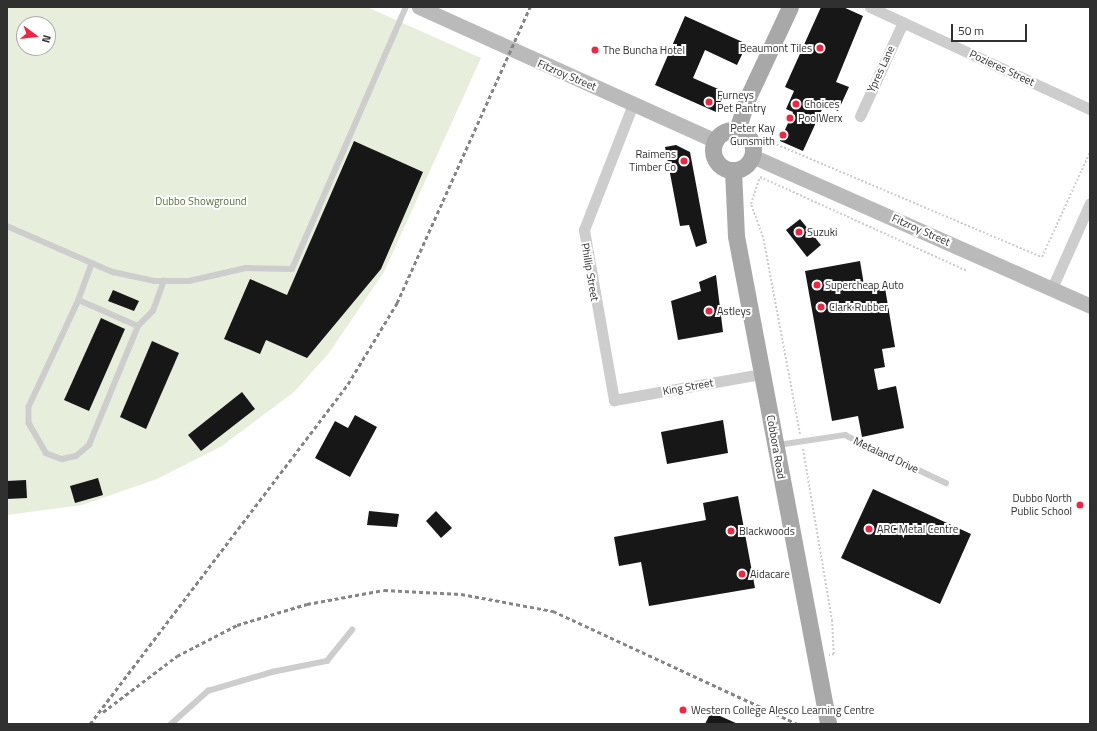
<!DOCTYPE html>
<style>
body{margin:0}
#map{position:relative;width:1097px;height:731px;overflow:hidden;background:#fff;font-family:"Titillium Web",sans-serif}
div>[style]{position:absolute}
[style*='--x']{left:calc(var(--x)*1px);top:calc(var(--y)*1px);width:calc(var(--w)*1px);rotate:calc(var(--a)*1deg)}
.green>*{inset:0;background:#e7eedc}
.building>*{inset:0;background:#171717}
.path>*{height:2px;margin-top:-1px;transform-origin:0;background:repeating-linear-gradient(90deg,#cdcdcd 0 2px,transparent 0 4px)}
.lane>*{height:5.5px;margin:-2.75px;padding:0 2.75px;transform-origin:2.75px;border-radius:2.75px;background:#cdcdcd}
.street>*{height:11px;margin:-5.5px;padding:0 5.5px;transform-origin:5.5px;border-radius:5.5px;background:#cdcdcd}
.secondary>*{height:15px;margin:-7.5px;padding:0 7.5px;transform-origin:7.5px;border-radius:7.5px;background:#bababa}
.primary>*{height:17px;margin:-8.5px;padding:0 8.5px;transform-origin:8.5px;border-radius:8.5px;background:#a8a8a8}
.primary>.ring{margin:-8.5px;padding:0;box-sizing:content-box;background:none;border:17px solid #a8a8a8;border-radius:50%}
.rail>*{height:3px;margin-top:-1.5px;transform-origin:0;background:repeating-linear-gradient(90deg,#858585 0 4px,transparent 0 7px)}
.dots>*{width:11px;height:11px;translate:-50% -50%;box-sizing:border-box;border:2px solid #fff;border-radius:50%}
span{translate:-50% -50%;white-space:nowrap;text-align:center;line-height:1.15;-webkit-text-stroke:4px #fff;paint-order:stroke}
.poi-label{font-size:11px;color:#303030}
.right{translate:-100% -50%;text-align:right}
.left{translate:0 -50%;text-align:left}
.street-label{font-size:11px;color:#303030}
.park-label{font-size:11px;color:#566f39}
.frame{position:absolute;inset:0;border:8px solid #303030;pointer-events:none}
.north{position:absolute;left:16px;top:16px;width:40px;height:40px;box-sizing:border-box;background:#fff;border:1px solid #acacac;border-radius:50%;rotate:105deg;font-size:11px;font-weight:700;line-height:16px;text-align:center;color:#303030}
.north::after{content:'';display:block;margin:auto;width:14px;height:18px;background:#f42440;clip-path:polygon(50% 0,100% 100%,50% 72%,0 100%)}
.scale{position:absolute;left:951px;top:24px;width:76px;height:18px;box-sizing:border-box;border:2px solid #303030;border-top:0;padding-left:5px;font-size:12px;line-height:14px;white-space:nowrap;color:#303030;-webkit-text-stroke:3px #fff;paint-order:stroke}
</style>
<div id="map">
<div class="green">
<i style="clip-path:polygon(evenodd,7px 7px,367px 7px,481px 58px,384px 272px,329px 353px,294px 392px,222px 446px,157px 479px,82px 505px,7px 515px,7px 7px,24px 24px,48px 24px,48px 48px,24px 48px,24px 24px)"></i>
</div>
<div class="building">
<i style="clip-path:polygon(821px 7px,843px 7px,863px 16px,836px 82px,849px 87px,838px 111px,824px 105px,803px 151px,780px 141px,793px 112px,786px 109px,794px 91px,785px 87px)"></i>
<i style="clip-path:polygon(685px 16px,747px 44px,737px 65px,705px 50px,693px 78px,725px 92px,716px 112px,655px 85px)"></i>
<i style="clip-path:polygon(354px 141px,423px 172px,381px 269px,307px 358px,266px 340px,260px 354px,224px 339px,250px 279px,287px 295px)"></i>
<i style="clip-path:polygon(676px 145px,690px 152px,707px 243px,696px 247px,689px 225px,680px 226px,665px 147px)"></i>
<i style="clip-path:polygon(800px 219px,821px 245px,807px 257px,786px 230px)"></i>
<i style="clip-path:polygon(860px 261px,865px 291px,885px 288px,895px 347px,882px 349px,885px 367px,874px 369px,878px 390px,896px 386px,904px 428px,862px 437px,858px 416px,832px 421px,805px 271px)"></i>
<i style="clip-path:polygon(716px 275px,723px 332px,678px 340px,671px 301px,701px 291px,699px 282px)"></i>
<i style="clip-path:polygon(113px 290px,139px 301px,134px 311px,108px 301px)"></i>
<i style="clip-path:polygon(101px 318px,125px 329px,89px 411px,64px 400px)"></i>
<i style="clip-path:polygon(152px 341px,179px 353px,146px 429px,120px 417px)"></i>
<i style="clip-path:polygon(242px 392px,255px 409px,201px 451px,188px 435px)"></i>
<i style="clip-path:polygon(355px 415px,377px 427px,350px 477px,315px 458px,335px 421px,348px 428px)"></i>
<i style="clip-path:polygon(723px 420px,728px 453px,667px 464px,661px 432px)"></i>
<i style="clip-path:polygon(98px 478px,103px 495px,75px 503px,70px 486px)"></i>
<i style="clip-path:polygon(26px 480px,27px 498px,7px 499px,7px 481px)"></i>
<i style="clip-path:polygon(873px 489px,971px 534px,940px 604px,841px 558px)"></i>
<i style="clip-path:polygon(738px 496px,755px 588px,649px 606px,641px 562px,619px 566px,614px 537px,706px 520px,703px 503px)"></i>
<i style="clip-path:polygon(369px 511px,399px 514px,397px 527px,367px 525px)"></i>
<i style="clip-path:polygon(436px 511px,452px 528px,441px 538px,426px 521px)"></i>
<i style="clip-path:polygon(711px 712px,738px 724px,705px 724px)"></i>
</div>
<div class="path">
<i style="--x:773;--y:143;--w:292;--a:23"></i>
<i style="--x:1042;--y:257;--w:115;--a:-65.4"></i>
<i style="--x:800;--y:434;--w:200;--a:-100.6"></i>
<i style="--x:763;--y:237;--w:35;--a:-110"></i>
<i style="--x:751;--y:204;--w:28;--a:-72"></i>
<i style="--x:760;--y:177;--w:227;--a:24.4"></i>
<i style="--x:803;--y:449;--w:173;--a:80.4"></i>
<i style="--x:832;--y:620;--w:34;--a:87"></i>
<i style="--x:834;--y:654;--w:5;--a:169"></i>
</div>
<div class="lane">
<i style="--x:7;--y:226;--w:116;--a:23.5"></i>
<i style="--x:113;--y:272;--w:43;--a:12.1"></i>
<i style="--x:155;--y:281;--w:34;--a:0"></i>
<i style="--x:189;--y:281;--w:58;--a:-12.8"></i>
<i style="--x:246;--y:268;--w:46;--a:1.2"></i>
<i style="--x:292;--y:269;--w:286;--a:-66.5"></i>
<i style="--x:92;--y:264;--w:38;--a:110"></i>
<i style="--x:79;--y:300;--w:64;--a:23.8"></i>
<i style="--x:138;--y:326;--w:21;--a:-45"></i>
<i style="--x:153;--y:311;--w:32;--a:-70"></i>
<i style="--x:79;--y:300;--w:118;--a:115"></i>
<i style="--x:29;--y:407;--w:16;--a:90"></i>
<i style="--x:29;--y:423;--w:34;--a:60"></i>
<i style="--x:46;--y:453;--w:17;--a:21"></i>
<i style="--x:62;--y:459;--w:14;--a:-12"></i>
<i style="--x:76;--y:456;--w:17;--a:-40"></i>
<i style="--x:89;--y:445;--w:129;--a:-67.6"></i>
<i style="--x:778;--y:445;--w:68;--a:-8.5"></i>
<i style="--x:845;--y:435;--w:112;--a:25.4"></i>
<i style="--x:171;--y:724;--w:50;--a:-41.7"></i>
<i style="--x:208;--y:691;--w:67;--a:-16.5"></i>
<i style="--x:272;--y:672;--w:56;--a:-11.3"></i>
<i style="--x:327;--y:661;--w:40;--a:-51"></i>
</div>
<div class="street">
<i style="--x:870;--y:7;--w:242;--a:24.9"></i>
<i style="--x:633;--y:104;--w:135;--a:111.3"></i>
<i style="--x:584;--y:230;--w:173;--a:80"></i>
<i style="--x:614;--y:400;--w:150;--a:-10"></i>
<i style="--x:860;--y:116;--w:103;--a:-65.4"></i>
<i style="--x:1052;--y:288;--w:93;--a:-65.9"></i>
</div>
<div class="secondary">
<i style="--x:419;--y:7;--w:326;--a:24.3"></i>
<i style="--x:752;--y:156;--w:370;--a:23.9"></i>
</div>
<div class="primary">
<i style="--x:737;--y:130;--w:35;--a:-72"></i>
<i style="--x:748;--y:97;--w:99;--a:-65"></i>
<i class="ring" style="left:713px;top:130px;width:23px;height:23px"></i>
<i style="--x:733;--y:170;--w:66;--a:87.4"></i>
<i style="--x:736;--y:236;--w:497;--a:79.3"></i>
</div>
<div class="rail">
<i style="--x:103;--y:712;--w:93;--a:-37.1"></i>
<i style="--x:177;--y:656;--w:68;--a:-27.3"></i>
<i style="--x:237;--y:625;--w:73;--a:-16.7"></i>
<i style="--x:307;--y:604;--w:78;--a:-10.3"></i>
<i style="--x:384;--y:590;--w:77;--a:3"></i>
<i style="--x:461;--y:594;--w:94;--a:10.5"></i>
<i style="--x:553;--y:611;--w:270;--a:24.8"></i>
<i style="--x:90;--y:724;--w:427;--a:-52.8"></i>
<i style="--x:348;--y:384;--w:95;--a:-58.8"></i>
<i style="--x:397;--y:303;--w:325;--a:-65.8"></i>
</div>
<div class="dots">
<i style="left:820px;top:48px;background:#f42440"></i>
<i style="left:595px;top:50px;background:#f42440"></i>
<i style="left:709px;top:102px;background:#f42440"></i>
<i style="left:796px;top:104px;background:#f42440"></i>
<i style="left:790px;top:118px;background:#f42440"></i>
<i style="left:783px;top:135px;background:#f42440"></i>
<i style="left:684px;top:161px;background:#f42440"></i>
<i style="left:799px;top:232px;background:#f42440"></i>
<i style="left:817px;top:285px;background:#f42440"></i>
<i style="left:821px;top:307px;background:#f42440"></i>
<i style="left:709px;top:311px;background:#f42440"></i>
<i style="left:1080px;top:505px;background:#f42440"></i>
<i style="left:869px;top:529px;background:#f42440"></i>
<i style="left:731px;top:531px;background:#f42440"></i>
<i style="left:742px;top:574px;background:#f42440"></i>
<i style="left:683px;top:710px;background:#f42440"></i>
</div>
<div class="poi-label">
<span class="right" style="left:812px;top:48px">Beaumont Tiles</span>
<span class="left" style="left:603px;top:50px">The Buncha Hotel</span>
<span class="left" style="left:717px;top:102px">Furneys<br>Pet Pantry</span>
<span class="left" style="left:804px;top:104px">Choices</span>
<span class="left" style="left:798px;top:118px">PoolWerx</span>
<span class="right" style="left:775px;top:135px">Peter Kay<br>Gunsmith</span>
<span class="right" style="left:676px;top:161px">Raimens<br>Timber Co</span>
<span class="left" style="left:807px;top:232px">Suzuki</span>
<span class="left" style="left:825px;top:285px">Supercheap Auto</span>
<span class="left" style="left:829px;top:307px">Clark Rubber</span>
<span class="left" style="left:717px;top:311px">Astleys</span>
<span class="right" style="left:1072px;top:505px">Dubbo North<br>Public School</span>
<span class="left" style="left:877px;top:529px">ARC Metal Centre</span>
<span class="left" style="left:739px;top:531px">Blackwoods</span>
<span class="left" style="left:750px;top:574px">Aidacare</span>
<span class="left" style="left:691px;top:710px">Western College Alesco Learning Centre</span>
</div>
<div class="street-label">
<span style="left:1002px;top:68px;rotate:25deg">Pozieres Street</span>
<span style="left:881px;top:69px;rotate:-65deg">Ypres Lane</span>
<span style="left:567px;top:75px;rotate:23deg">Fitzroy Street</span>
<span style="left:921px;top:230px;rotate:24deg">Fitzroy Street</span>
<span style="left:590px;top:272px;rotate:80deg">Phillip Street</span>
<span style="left:688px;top:387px;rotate:-10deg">King Street</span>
<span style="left:776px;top:447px;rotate:80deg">Cobbora Road</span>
<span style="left:886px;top:455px;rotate:25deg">Metaland Drive</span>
</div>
<div class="park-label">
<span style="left:201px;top:201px">Dubbo Showground</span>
</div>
<div class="frame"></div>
<div class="north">N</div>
<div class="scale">50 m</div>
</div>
